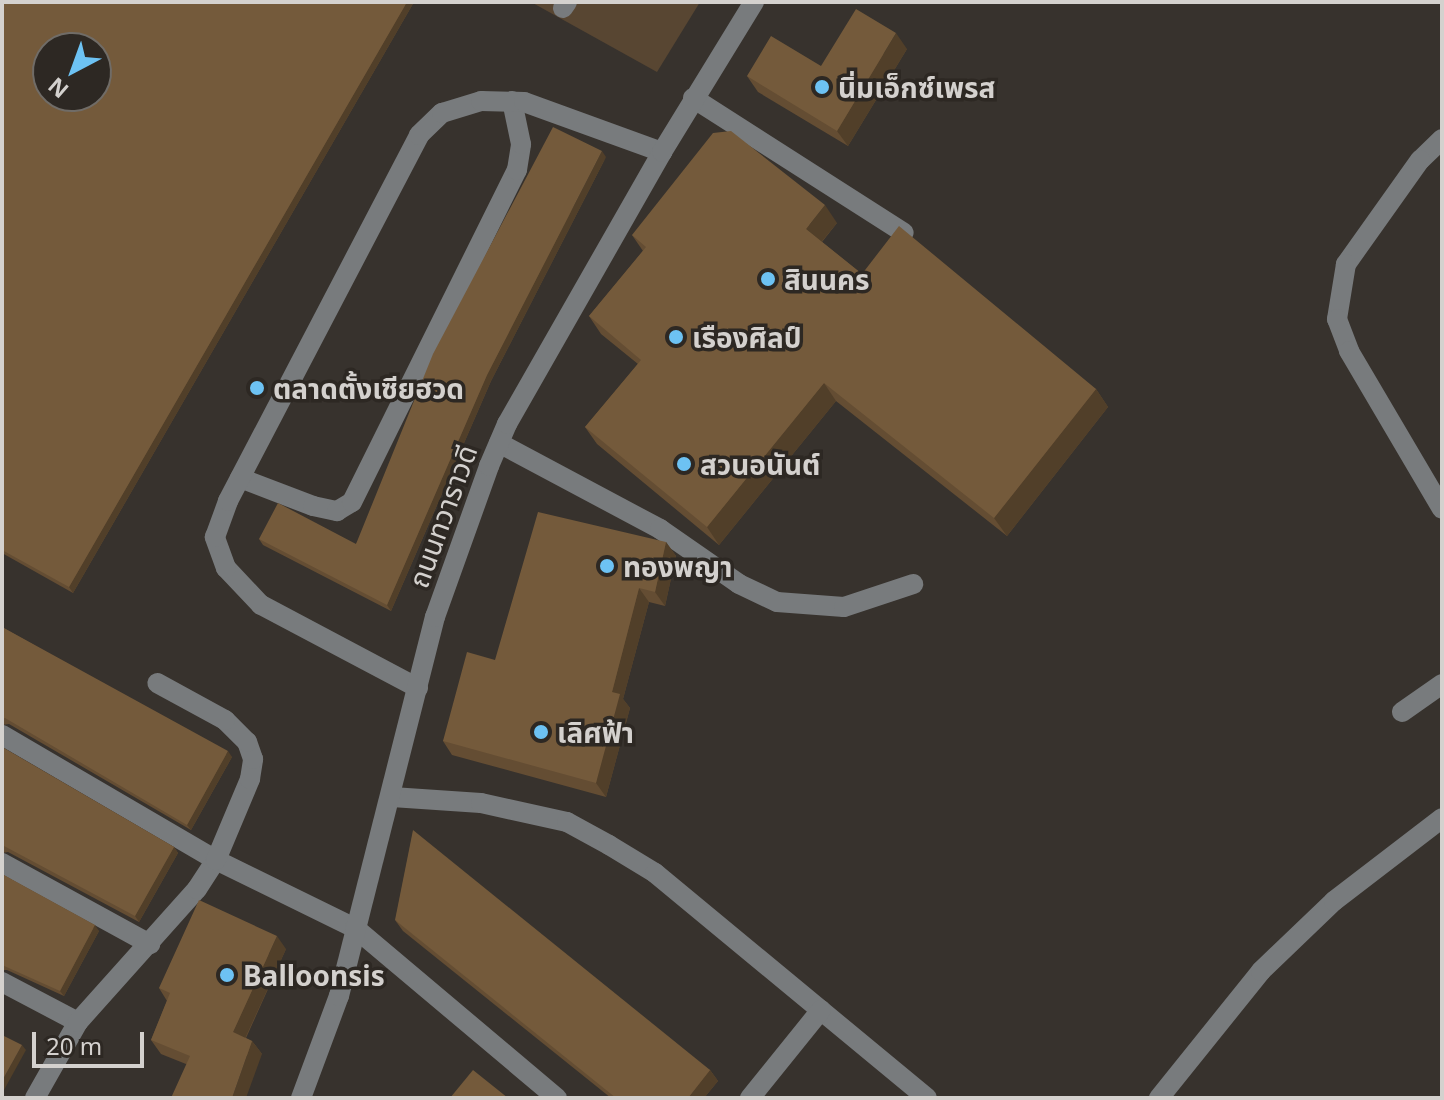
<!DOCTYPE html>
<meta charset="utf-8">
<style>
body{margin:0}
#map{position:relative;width:1444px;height:1100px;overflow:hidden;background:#37322d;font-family:"Noto Sans","Noto Sans Thai",sans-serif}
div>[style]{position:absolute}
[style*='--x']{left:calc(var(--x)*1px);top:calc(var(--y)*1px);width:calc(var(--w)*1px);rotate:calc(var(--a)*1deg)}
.green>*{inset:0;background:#584632}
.minor>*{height:20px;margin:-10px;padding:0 10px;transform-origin:10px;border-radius:10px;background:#787b7d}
.wall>*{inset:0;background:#644d33}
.shaded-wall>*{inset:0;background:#513f29}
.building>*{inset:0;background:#745a3b}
.dots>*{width:22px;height:22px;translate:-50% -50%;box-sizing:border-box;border:4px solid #2d2823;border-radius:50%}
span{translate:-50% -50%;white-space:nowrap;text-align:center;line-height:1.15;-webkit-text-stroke:7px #2d2823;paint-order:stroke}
.poi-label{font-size:28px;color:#d4d1ce;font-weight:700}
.left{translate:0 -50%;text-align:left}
.street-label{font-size:28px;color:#d4d1ce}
.frame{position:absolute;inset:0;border:4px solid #d4d1ce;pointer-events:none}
.north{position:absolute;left:32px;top:32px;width:80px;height:80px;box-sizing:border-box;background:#2d2823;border:2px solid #706c67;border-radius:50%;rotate:221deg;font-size:22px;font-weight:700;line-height:32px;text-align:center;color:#d4d1ce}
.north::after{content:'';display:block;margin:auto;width:28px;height:36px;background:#6dc2f3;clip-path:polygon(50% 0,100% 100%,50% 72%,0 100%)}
.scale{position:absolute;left:32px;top:1032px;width:112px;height:36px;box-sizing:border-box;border:4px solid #d4d1ce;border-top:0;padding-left:10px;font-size:24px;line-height:28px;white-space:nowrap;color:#d4d1ce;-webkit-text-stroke:6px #2d2823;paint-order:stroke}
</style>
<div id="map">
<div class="green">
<i style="clip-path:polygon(531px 2px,700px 2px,657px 72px)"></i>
</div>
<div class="minor">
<i style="--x:563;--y:8;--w:7;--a:-56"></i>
<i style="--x:693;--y:98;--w:250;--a:32.6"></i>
<i style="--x:1442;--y:139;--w:30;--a:136"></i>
<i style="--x:1420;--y:160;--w:128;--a:125.4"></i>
<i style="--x:1346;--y:264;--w:56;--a:99.3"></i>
<i style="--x:1337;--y:319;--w:34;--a:69"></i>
<i style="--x:1349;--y:351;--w:183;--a:59.5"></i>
<i style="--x:499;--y:443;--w:183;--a:28.1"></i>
<i style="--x:660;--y:529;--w:96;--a:34.8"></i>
<i style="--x:739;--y:584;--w:42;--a:25.3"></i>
<i style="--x:777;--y:602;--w:67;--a:4.3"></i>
<i style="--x:844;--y:607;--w:73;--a:-18.4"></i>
<i style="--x:240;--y:478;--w:78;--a:21"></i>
<i style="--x:313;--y:506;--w:25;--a:12"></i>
<i style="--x:337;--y:511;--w:17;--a:-31"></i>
<i style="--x:352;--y:502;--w:371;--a:-63.6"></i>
<i style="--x:517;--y:170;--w:26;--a:-81"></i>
<i style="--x:521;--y:144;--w:44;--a:-101.8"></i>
<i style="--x:418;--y:688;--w:178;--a:-152.1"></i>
<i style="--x:261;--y:605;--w:51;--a:-133.4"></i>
<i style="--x:226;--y:568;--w:33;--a:-110"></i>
<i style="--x:215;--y:537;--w:38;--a:-70"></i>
<i style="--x:228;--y:501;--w:413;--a:-62.4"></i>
<i style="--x:419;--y:135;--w:32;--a:-44"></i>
<i style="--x:442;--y:113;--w:41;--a:-17.1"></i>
<i style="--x:481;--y:101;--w:43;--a:1.3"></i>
<i style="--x:524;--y:102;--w:147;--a:19.9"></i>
<i style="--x:1402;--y:712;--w:49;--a:-35"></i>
<i style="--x:2;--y:735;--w:248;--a:30.3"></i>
<i style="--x:216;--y:860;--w:155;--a:26.1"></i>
<i style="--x:355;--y:928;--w:264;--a:40.1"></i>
<i style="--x:392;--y:797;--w:89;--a:3.9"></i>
<i style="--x:481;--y:803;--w:88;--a:12.5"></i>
<i style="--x:567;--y:822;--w:48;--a:28.7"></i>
<i style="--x:609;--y:845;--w:54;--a:31.3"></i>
<i style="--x:655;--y:873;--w:353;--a:39.6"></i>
<i style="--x:2;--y:863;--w:169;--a:28.7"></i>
<i style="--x:2;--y:982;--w:86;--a:27.8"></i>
<i style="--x:35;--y:1098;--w:87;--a:-60.5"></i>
<i style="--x:78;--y:1022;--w:178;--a:-48.2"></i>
<i style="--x:197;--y:889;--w:35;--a:-57"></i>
<i style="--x:216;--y:860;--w:88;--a:-67.2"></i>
<i style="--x:250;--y:779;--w:20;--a:-81"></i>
<i style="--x:253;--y:759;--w:18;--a:-109"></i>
<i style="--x:247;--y:742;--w:31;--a:-135"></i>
<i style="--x:225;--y:720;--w:77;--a:-151.4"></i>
<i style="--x:301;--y:1098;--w:109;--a:-69.6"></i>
<i style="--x:339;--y:996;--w:391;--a:-75.8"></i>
<i style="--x:435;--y:617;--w:160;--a:-70.3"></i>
<i style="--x:489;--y:466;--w:46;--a:-66.8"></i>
<i style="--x:507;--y:424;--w:313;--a:-60.3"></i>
<i style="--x:662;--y:152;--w:176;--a:-58.5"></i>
<i style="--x:750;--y:1098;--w:113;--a:-51.1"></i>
<i style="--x:1159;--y:1098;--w:163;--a:-51.2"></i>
<i style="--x:1261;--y:971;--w:101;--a:-43.8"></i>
<i style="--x:1334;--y:901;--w:136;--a:-37.5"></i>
</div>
<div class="wall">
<i style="clip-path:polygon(2px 2px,414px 2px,73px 593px,2px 553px)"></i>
<i style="clip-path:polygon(907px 49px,848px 146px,758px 92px,747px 76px,821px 66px)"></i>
<i style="clip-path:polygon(606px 157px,491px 381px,391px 611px,263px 545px,259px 539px,356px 544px)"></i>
<i style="clip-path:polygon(837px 223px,822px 242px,862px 274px,1096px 389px,1108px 407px,1007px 536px,836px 401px,719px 545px,597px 444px,585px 427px,638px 364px,601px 334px,589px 316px,643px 251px,632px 235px)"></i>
<i style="clip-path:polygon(666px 542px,676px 556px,665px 606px,649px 602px,623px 699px,630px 708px,606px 797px,452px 755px,443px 741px,495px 660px)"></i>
<i style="clip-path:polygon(2px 627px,232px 757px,191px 830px,9px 724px,2px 725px)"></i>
<i style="clip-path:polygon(2px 747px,174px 847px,178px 853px,139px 922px,8px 852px,2px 853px)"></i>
<i style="clip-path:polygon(2px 874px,99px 931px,64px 996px,7px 970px,2px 970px)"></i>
<i style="clip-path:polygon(395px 920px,710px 1070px,718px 1081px,704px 1098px,611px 1098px,403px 931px)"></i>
<i style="clip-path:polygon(286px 949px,246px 1038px,252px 1041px,262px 1054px,186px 1064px,161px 1054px,151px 1040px,167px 1001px,159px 988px)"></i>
</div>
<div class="shaded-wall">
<i style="clip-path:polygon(407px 2px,414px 2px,73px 593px,69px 587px)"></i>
<i style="clip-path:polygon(896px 33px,907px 49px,848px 146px,837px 131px)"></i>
<i style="clip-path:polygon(602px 151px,606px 157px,491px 381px,391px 611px,387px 605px,487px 375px)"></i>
<i style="clip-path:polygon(825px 205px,837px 223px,818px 246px,806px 229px)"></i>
<i style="clip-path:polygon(824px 383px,836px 401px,719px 545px,707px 527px)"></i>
<i style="clip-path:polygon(1096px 389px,1108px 407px,1007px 536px,994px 518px)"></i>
<i style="clip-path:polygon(666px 542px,676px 556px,665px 606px,655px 592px)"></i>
<i style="clip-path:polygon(639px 588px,649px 602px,623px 699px,630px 708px,606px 797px,596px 783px,612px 692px)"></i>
<i style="clip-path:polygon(228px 751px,232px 757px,191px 830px,187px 825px)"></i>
<i style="clip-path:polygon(174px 847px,178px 853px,139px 922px,135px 916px)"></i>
<i style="clip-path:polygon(95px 925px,99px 931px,64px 996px,60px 991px)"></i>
<i style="clip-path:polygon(277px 936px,286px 949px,242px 1045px,233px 1032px)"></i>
<i style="clip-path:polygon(252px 1041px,262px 1054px,246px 1098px,232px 1098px)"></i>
<i style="clip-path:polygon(22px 1045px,26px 1050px,4px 1090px,2px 1087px,2px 1081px)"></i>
<i style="clip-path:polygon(710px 1070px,718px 1081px,704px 1098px,688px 1098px)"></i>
</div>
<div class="building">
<i style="clip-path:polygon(evenodd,2px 2px,407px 2px,69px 587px,2px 550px,2px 2px,48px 48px,96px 48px,96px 96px,48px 96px,48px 48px)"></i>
<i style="clip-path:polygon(856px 9px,896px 33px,837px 131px,747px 76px,771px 36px,821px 66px)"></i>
<i style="clip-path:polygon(553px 127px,602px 151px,487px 375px,387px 605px,259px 539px,278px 503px,356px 544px,433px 354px)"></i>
<i style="clip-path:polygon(731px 131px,825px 205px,806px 229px,862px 274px,899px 226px,1096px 389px,994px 518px,824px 383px,707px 527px,585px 427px,641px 360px,589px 316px,646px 247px,632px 235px,713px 133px)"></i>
<i style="clip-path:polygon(538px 512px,666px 542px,655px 592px,639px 588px,612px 692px,620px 694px,596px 783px,443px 741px,467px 652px,495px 660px)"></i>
<i style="clip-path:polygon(2px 627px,228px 751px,187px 825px,5px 718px,2px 719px)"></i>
<i style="clip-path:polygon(2px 747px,174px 847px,135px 916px,4px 846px,2px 847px)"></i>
<i style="clip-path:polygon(413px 830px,710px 1070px,688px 1098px,616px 1098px,395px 920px)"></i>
<i style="clip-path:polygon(2px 874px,95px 925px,60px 991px,2px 965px)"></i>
<i style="clip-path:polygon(199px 900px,277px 936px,233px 1032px,252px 1041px,232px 1098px,171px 1098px,190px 1056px,151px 1040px,170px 993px,159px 988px)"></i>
<i style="clip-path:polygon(2px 1035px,22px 1045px,2px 1081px)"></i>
<i style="clip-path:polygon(473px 1070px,508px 1098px,450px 1098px)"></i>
</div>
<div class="dots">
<i style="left:822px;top:87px;background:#6dc2f3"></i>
<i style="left:768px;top:279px;background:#6dc2f3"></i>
<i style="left:676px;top:337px;background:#6dc2f3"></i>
<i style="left:257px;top:388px;background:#6dc2f3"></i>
<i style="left:684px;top:464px;background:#6dc2f3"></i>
<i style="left:607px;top:566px;background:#6dc2f3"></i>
<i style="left:541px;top:732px;background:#6dc2f3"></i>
<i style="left:227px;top:975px;background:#6dc2f3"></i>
</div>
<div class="poi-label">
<span class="left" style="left:838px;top:87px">นิ่มเอ็กซ์เพรส</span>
<span class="left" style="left:784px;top:279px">สินนคร</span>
<span class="left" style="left:692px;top:337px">เรืองศิลป์</span>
<span class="left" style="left:273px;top:388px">ตลาดตั้งเซียฮวด</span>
<span class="left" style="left:700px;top:464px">สวนอนันต์</span>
<span class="left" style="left:623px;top:566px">ทองพญา</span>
<span class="left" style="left:557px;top:732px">เลิศฟ้า</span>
<span class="left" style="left:243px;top:975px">Balloonsis</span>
</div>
<div class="street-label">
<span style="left:442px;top:516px;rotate:-70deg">ถนนทวาราวดี</span>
</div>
<div class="frame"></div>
<div class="north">N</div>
<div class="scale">20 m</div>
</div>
